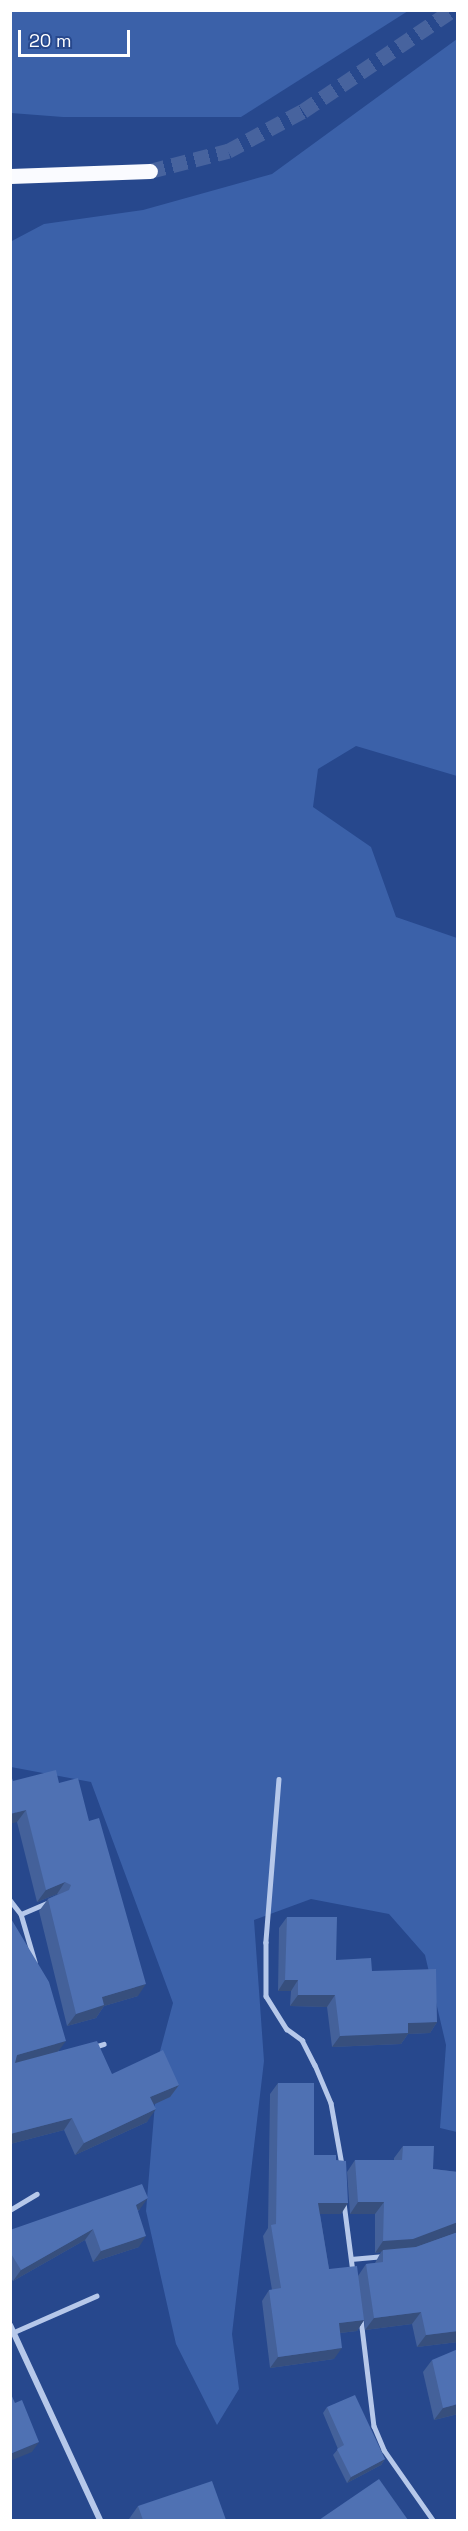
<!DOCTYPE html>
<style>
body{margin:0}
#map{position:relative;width:468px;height:2531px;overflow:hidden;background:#27488d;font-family:"Space Grotesk",sans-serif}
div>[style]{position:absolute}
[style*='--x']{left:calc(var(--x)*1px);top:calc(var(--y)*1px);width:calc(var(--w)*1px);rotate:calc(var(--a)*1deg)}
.green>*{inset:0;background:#3b61a9}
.primary-tunnel>*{height:15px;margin-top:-7.5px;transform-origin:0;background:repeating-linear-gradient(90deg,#47639e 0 15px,transparent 0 23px)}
.lane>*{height:4.5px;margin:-2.25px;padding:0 2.25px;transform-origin:2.25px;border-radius:2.25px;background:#b6c8ea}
.street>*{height:6px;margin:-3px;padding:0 3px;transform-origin:3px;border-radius:3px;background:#b6c8ea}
.primary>*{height:15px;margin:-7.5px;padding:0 7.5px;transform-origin:7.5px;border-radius:7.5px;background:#fafbff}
.wall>*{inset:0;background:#44619a}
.shaded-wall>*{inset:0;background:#374f7d}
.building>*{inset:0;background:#4f71b3}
span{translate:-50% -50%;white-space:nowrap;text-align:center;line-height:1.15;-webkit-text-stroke:4.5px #27488d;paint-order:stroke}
.frame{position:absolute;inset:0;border:12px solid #fff;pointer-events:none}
.scale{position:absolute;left:18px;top:30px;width:112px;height:27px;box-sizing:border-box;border:3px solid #fff;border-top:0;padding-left:8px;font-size:18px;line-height:21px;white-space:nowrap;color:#fff;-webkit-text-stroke:4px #27488d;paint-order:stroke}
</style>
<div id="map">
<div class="green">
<i style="clip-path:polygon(10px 11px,11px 10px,408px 11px,241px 117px,63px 117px,11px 113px)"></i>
<i style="clip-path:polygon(457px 39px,457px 776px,356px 746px,318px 769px,313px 807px,371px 847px,396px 917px,457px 938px,457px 2132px,440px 2128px,446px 2045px,425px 1955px,389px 1914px,311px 1899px,254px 1920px,264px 2061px,232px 2334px,239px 2389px,217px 2425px,176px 2344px,146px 2211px,159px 2055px,173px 2003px,91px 1782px,11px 1767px,10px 242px,44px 224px,143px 210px,272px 174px)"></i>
</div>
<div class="primary-tunnel">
<i style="--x:150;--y:171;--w:81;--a:-14.4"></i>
<i style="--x:228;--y:151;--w:85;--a:-28.1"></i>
<i style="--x:303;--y:111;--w:181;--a:-34"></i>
</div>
<div class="lane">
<i style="--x:279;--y:1779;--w:164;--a:94.6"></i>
<i style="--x:266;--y:1942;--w:54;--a:90"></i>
<i style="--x:266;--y:1996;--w:39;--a:58"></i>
<i style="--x:287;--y:2029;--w:19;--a:36"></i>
<i style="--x:302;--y:2040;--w:28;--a:63"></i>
<i style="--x:315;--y:2065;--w:41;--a:67.2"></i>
<i style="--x:331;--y:2103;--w:63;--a:79.9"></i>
<i style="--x:10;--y:1900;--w:18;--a:52"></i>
<i style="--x:21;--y:1914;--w:50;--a:73.7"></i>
<i style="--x:21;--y:1914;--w:30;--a:-23"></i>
<i style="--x:94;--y:2047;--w:10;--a:-17"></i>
<i style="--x:344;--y:2203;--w:70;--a:82.6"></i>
<i style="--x:10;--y:2210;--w:31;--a:-31"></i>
<i style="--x:351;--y:2259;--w:33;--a:-5"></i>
<i style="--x:361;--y:2319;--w:108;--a:83.1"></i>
<i style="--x:374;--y:2426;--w:26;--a:67"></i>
<i style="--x:384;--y:2450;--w:85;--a:55"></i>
<i style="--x:14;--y:2332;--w:90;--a:-23.7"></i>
</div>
<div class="street">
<i style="--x:10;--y:2325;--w:215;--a:65.2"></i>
</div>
<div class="primary">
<i style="--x:10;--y:176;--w:140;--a:-2"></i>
</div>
<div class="wall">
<i style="clip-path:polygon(13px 1781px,59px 1783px,138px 1996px,104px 2006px,96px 2018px,67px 2026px,39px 1911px,48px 1899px,58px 1894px,57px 1894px,37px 1902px,17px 1822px)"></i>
<i style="clip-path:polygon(10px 1917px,59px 2051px,112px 2074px,179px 2085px,170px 2097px,153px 2104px,147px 2122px,75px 2155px,64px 2130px,10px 2144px)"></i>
<i style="clip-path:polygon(287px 1917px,336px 1960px,372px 1971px,437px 2022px,430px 2033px,408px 2034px,401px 2044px,332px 2047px,327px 2007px,290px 2006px,291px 1991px,278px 1991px,279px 1928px)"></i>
<i style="clip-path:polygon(evenodd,278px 2083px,314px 2155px,341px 2214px,320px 2214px,329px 2269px,358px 2276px,366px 2264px,375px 2263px,381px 2252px,375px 2253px,375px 2214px,350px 2214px,347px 2172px,355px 2160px,394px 2160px,394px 2158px,403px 2146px,433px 2169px,458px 2172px,458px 2342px,417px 2347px,412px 2324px,365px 2330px,364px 2320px,357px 2331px,340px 2333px,334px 2359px,270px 2368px,262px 2301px,269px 2290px,272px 2290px,263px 2236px,268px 2228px,270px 2094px,278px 2083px,456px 2232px,457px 2232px,414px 2247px,456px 2232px)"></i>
<i style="clip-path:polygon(140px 2209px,138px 2211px,139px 2247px,93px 2262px,85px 2240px,13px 2281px,10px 2277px,10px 2230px)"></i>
<i style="clip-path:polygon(432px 2360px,458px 2414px,434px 2420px,423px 2372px)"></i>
<i style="clip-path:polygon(327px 2407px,385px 2459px,381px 2465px,347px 2483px,333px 2455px,338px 2449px,323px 2413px)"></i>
<i style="clip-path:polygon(138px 2506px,226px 2520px,130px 2520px,129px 2519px)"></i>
</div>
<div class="shaded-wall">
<i style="clip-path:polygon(26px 1810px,17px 1822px,10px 1824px,10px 1814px)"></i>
<i style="clip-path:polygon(65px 1882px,57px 1894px,37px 1902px,46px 1890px)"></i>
<i style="clip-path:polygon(285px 1980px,298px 1980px,291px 1991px,278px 1991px)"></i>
<i style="clip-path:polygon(146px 1984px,138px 1996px,104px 2006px,96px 2018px,67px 2026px,76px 2014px,102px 1997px)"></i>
<i style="clip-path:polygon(298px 1995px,335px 1995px,327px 2007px,290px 2006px)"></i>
<i style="clip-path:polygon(437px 2022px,430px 2033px,408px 2034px,401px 2044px,332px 2047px,340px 2036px,408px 2023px)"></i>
<i style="clip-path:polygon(66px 2041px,57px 2053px,10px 2067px,17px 2055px)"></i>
<i style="clip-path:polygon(179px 2085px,170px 2097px,142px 2110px,150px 2097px)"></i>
<i style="clip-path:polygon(156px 2109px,147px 2122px,75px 2155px,84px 2143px)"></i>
<i style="clip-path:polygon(72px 2118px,64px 2130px,10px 2144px,10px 2134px)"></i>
<i style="clip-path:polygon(148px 2198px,140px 2209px,128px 2216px,136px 2205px)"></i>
<i style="clip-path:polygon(358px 2202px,384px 2202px,375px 2214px,350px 2214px)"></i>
<i style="clip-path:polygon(318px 2203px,348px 2203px,341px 2214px,310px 2214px)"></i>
<i style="clip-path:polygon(458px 2222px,458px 2232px,405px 2251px,383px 2250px,381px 2252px,375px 2253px,383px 2241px)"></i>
<i style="clip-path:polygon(93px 2229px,85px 2240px,13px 2281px,21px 2270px)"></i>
<i style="clip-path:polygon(146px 2236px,139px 2247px,93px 2262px,101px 2251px)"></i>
<i style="clip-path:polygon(421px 2312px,412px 2324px,365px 2330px,374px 2318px)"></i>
<i style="clip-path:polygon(364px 2320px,357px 2331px,331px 2334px,339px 2323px)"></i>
<i style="clip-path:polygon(458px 2331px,458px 2342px,417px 2347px,426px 2335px)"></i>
<i style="clip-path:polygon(342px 2348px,334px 2359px,270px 2368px,278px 2357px)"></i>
<i style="clip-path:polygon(458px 2404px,458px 2414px,434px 2420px,443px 2408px)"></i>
<i style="clip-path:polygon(39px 2442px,32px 2452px,10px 2461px,10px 2454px)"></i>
<i style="clip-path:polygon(385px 2459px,381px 2465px,347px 2483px,351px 2477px)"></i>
</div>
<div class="building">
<i style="clip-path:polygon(56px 1770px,59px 1783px,78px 1778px,89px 1821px,99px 1818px,146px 1984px,102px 1997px,104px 2005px,76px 2014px,48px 1899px,69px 1890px,71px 1885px,65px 1882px,46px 1890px,26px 1810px,10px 1814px,10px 1773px,13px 1781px)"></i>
<i style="clip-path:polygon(10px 1917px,49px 1982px,66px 2041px,17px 2055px,15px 2063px,97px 2041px,112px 2074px,163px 2050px,179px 2085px,150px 2097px,156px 2109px,84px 2143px,72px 2118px,10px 2134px)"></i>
<i style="clip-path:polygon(287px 1917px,337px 1917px,336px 1960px,371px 1958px,372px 1971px,436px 1969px,437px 2022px,408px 2023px,408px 2033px,340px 2036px,335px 1995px,298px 1995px,298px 1980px,285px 1980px)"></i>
<i style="clip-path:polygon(278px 2083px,314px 2083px,314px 2155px,336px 2155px,336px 2160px,346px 2161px,348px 2203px,318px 2203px,329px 2269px,357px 2266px,364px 2320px,339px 2323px,342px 2348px,278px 2357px,269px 2290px,281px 2288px,271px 2225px,276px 2224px)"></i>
<i style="clip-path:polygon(403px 2146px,434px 2146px,433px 2169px,458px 2172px,458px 2222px,413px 2239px,383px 2241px,384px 2202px,358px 2202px,355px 2160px,402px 2160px)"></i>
<i style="clip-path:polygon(142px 2184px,148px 2198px,136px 2205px,146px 2236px,101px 2251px,93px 2229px,21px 2270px,10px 2252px,10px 2230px)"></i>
<i style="clip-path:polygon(458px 2232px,458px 2331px,426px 2335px,421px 2312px,374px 2318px,366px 2264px,383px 2262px,383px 2250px,416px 2247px)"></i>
<i style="clip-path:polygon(458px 2349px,458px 2404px,443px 2408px,432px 2360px)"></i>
<i style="clip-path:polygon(10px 2392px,15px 2403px,22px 2400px,39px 2442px,10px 2454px)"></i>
<i style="clip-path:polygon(355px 2395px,385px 2459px,351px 2477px,337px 2449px,344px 2445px,327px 2407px)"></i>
<i style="clip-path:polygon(379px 2479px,408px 2520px,319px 2520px)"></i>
<i style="clip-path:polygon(212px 2481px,226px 2520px,143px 2520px,138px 2506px)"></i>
</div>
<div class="frame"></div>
<div class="scale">20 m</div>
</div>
